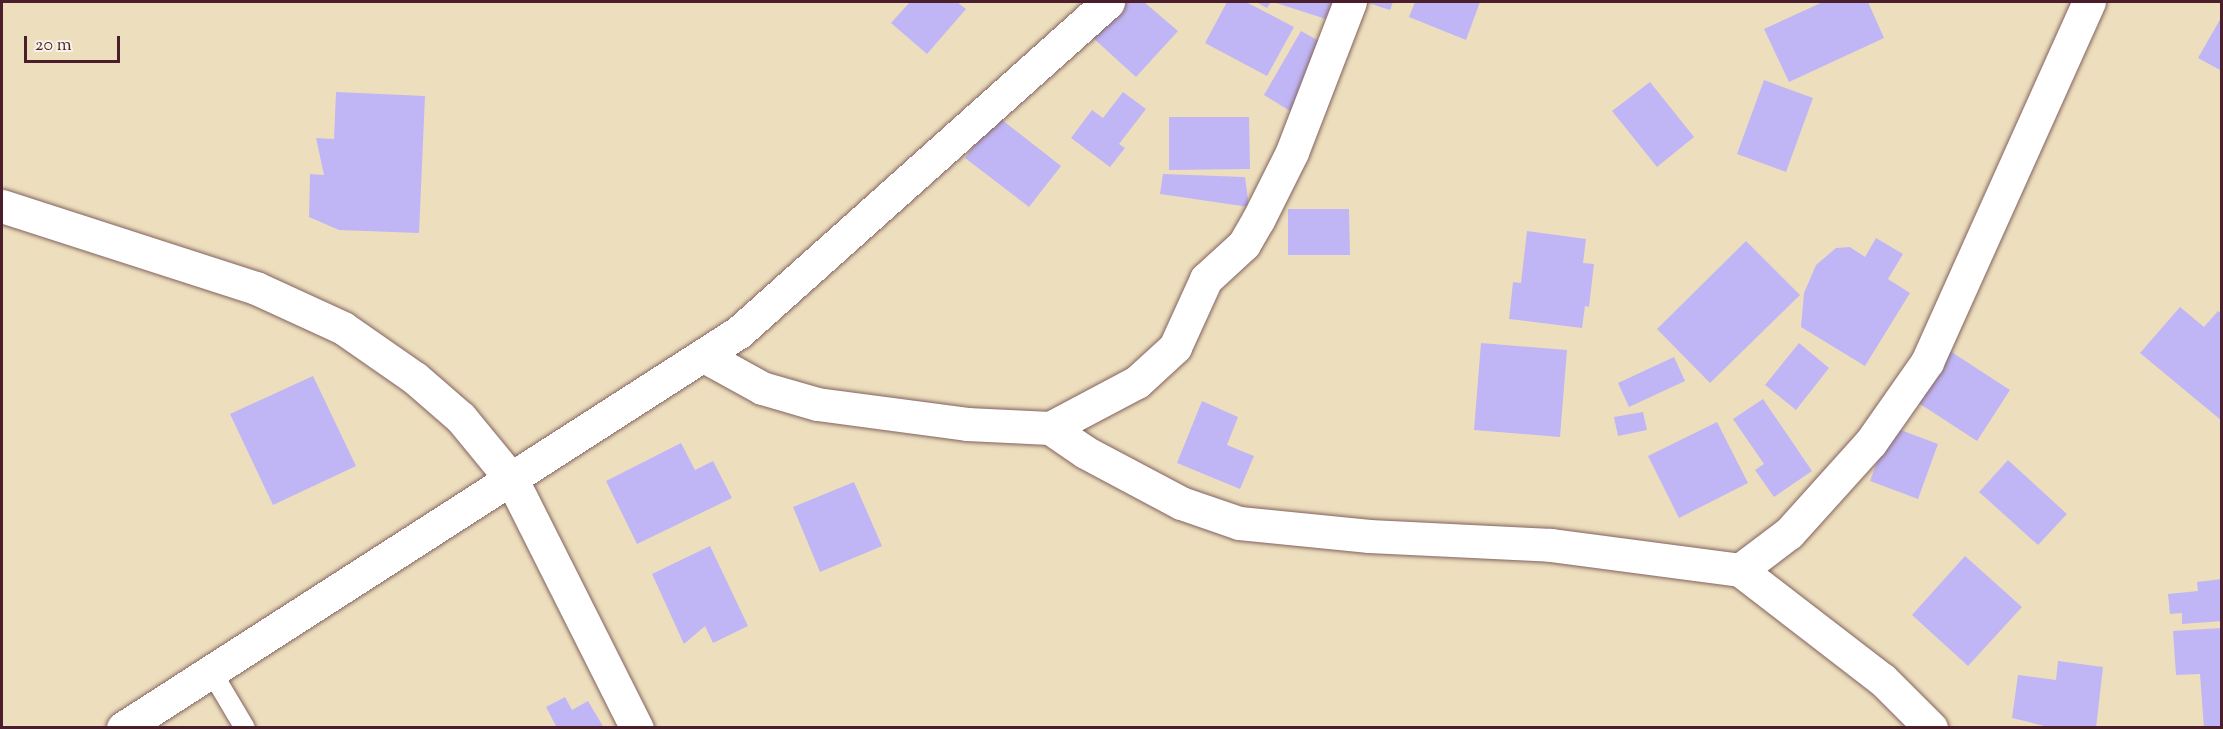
<!DOCTYPE html>
<style>
body{margin:0}
#map{position:relative;width:2223px;height:729px;overflow:hidden;background:#eddfbe;font-family:"Sorts Mill Goudy",serif}
div>[style]{position:absolute}
[style*='--x']{left:calc(var(--x)*1px);top:calc(var(--y)*1px);width:calc(var(--w)*1px);rotate:calc(var(--a)*1deg)}
.building>*{inset:0;background:#c0b6f5}
.roads{filter:drop-shadow(0 0 2px #83625e) drop-shadow(0 0 2px #83625e)}
.service>*{height:20px;margin:-10px;padding:0 10px;transform-origin:10px;border-radius:10px;background:#fff}
.minor>*{height:33px;margin:-16.5px;padding:0 16.5px;transform-origin:16.5px;border-radius:16.5px;background:#fff}
span{translate:-50% -50%;white-space:nowrap;text-align:center;line-height:1.15;-webkit-text-stroke:5px #f7f3e8;paint-order:stroke}
.frame{position:absolute;inset:0;border:3px solid #4a1f2b;pointer-events:none}
.scale{position:absolute;left:24px;top:36px;width:96px;height:27px;box-sizing:border-box;border:3px solid #4a1f2b;border-top:0;padding-left:8px;font-size:18px;line-height:21px;white-space:nowrap;color:#4a1f2b;-webkit-text-stroke:4px #f7f3e8;paint-order:stroke}
</style>
<div id="map">
<div class="building">
<i style="clip-path:polygon(910px 2px,957px 2px,966px 9px,927px 54px,891px 23px)"></i>
<i style="clip-path:polygon(1125px 2px,1144px 2px,1178px 31px,1136px 77px,1092px 37px)"></i>
<i style="clip-path:polygon(1227px 2px,1246px 2px,1294px 27px,1267px 76px,1205px 43px)"></i>
<i style="clip-path:polygon(1256px 2px,1271px 2px,1267px 8px)"></i>
<i style="clip-path:polygon(1273px 2px,1338px 2px,1332px 21px)"></i>
<i style="clip-path:polygon(1365px 2px,1393px 2px,1390px 10px)"></i>
<i style="clip-path:polygon(1415px 2px,1480px 2px,1466px 40px,1409px 17px)"></i>
<i style="clip-path:polygon(1823px 2px,1868px 2px,1884px 38px,1789px 82px,1764px 29px)"></i>
<i style="clip-path:polygon(2222px 16px,2222px 71px,2198px 58px)"></i>
<i style="clip-path:polygon(1301px 31px,1328px 46px,1295px 114px,1264px 95px)"></i>
<i style="clip-path:polygon(1764px 80px,1813px 98px,1786px 172px,1737px 154px)"></i>
<i style="clip-path:polygon(1650px 82px,1694px 137px,1657px 167px,1612px 111px)"></i>
<i style="clip-path:polygon(336px 92px,425px 96px,419px 233px,339px 230px,309px 217px,310px 174px,324px 175px,316px 138px,334px 139px)"></i>
<i style="clip-path:polygon(1123px 92px,1146px 109px,1119px 144px,1125px 148px,1110px 167px,1071px 138px,1092px 110px,1103px 118px)"></i>
<i style="clip-path:polygon(997px 116px,1061px 166px,1029px 207px,965px 158px)"></i>
<i style="clip-path:polygon(1169px 117px,1249px 117px,1250px 169px,1169px 170px)"></i>
<i style="clip-path:polygon(1163px 174px,1245px 177px,1249px 207px,1160px 194px)"></i>
<i style="clip-path:polygon(1288px 209px,1349px 209px,1350px 255px,1288px 255px)"></i>
<i style="clip-path:polygon(1527px 231px,1586px 239px,1583px 263px,1594px 264px,1589px 307px,1585px 306px,1582px 328px,1509px 319px,1513px 282px,1521px 283px)"></i>
<i style="clip-path:polygon(1876px 238px,1903px 254px,1888px 279px,1910px 293px,1865px 366px,1801px 327px,1804px 293px,1816px 265px,1836px 248px,1850px 247px,1865px 257px)"></i>
<i style="clip-path:polygon(1746px 241px,1800px 295px,1710px 383px,1657px 329px)"></i>
<i style="clip-path:polygon(2180px 307px,2204px 327px,2218px 311px,2222px 314px,2222px 421px,2140px 353px)"></i>
<i style="clip-path:polygon(1481px 343px,1567px 350px,1560px 437px,1474px 430px)"></i>
<i style="clip-path:polygon(1799px 343px,1829px 368px,1796px 410px,1765px 385px)"></i>
<i style="clip-path:polygon(1950px 351px,2010px 390px,1977px 441px,1917px 402px)"></i>
<i style="clip-path:polygon(1674px 357px,1685px 381px,1629px 407px,1618px 383px)"></i>
<i style="clip-path:polygon(313px 376px,356px 466px,273px 505px,230px 414px)"></i>
<i style="clip-path:polygon(1763px 399px,1812px 471px,1774px 497px,1755px 470px,1764px 464px,1733px 419px)"></i>
<i style="clip-path:polygon(1202px 401px,1238px 417px,1227px 445px,1254px 456px,1240px 489px,1177px 463px)"></i>
<i style="clip-path:polygon(1643px 412px,1647px 430px,1618px 436px,1614px 417px)"></i>
<i style="clip-path:polygon(1717px 422px,1748px 483px,1679px 518px,1648px 456px)"></i>
<i style="clip-path:polygon(1890px 426px,1938px 444px,1918px 499px,1870px 481px)"></i>
<i style="clip-path:polygon(681px 443px,695px 470px,713px 461px,732px 498px,637px 544px,606px 481px)"></i>
<i style="clip-path:polygon(2008px 460px,2067px 514px,2038px 545px,1979px 492px)"></i>
<i style="clip-path:polygon(854px 482px,882px 546px,820px 572px,793px 507px)"></i>
<i style="clip-path:polygon(710px 546px,748px 626px,713px 643px,705px 626px,684px 644px,652px 574px)"></i>
<i style="clip-path:polygon(1965px 556px,2022px 607px,1968px 666px,1912px 615px)"></i>
<i style="clip-path:polygon(2222px 579px,2222px 621px,2182px 624px,2182px 613px,2170px 614px,2168px 594px,2198px 591px,2197px 582px)"></i>
<i style="clip-path:polygon(2222px 628px,2222px 728px,2204px 728px,2200px 674px,2176px 675px,2173px 631px)"></i>
<i style="clip-path:polygon(2058px 661px,2103px 667px,2096px 728px,2053px 728px,2012px 718px,2018px 675px,2056px 680px)"></i>
<i style="clip-path:polygon(565px 697px,572px 710px,588px 701px,604px 728px,557px 728px,546px 707px)"></i>
</div>
<div class="roads">
<div class="service">
<i style="--x:211;--y:671;--w:66;--a:59.2"></i>
</div>
<div class="minor">
<i style="--x:2;--y:206;--w:267;--a:17.9"></i>
<i style="--x:256;--y:288;--w:96;--a:24.7"></i>
<i style="--x:343;--y:328;--w:88;--a:34.8"></i>
<i style="--x:415;--y:378;--w:61;--a:41"></i>
<i style="--x:461;--y:418;--w:80;--a:50.6"></i>
<i style="--x:512;--y:480;--w:278;--a:63.3"></i>
<i style="--x:704;--y:356;--w:66;--a:28.9"></i>
<i style="--x:762;--y:388;--w:57;--a:16.2"></i>
<i style="--x:817;--y:404;--w:151;--a:7.6"></i>
<i style="--x:967;--y:424;--w:83;--a:2.8"></i>
<i style="--x:1050;--y:428;--w:42;--a:34.4"></i>
<i style="--x:1085;--y:452;--w:109;--a:28"></i>
<i style="--x:1181;--y:503;--w:61;--a:19"></i>
<i style="--x:1239;--y:523;--w:131;--a:5.7"></i>
<i style="--x:1369;--y:536;--w:182;--a:2.8"></i>
<i style="--x:1551;--y:545;--w:191;--a:7.5"></i>
<i style="--x:1740;--y:570;--w:180;--a:37.6"></i>
<i style="--x:1883;--y:680;--w:68;--a:45"></i>
<i style="--x:1050;--y:428;--w:98;--a:-27.9"></i>
<i style="--x:1137;--y:382;--w:52;--a:-42.6"></i>
<i style="--x:1175;--y:347;--w:75;--a:-65.5"></i>
<i style="--x:1206;--y:279;--w:52;--a:-42.6"></i>
<i style="--x:1244;--y:244;--w:28;--a:-60"></i>
<i style="--x:1258;--y:220;--w:76;--a:-63.4"></i>
<i style="--x:1292;--y:152;--w:161;--a:-68.9"></i>
<i style="--x:1740;--y:570;--w:61;--a:-37.1"></i>
<i style="--x:1789;--y:533;--w:122;--a:-48"></i>
<i style="--x:1871;--y:442;--w:98;--a:-55"></i>
<i style="--x:1927;--y:362;--w:395;--a:-65.8"></i>
<i style="--x:123;--y:728;--w:732;--a:-32.74"></i>
<i style="--x:739;--y:332;--w:495;--a:-41.8"></i>
</div>
</div>
<div class="frame"></div>
<div class="scale">20 m</div>
</div>
